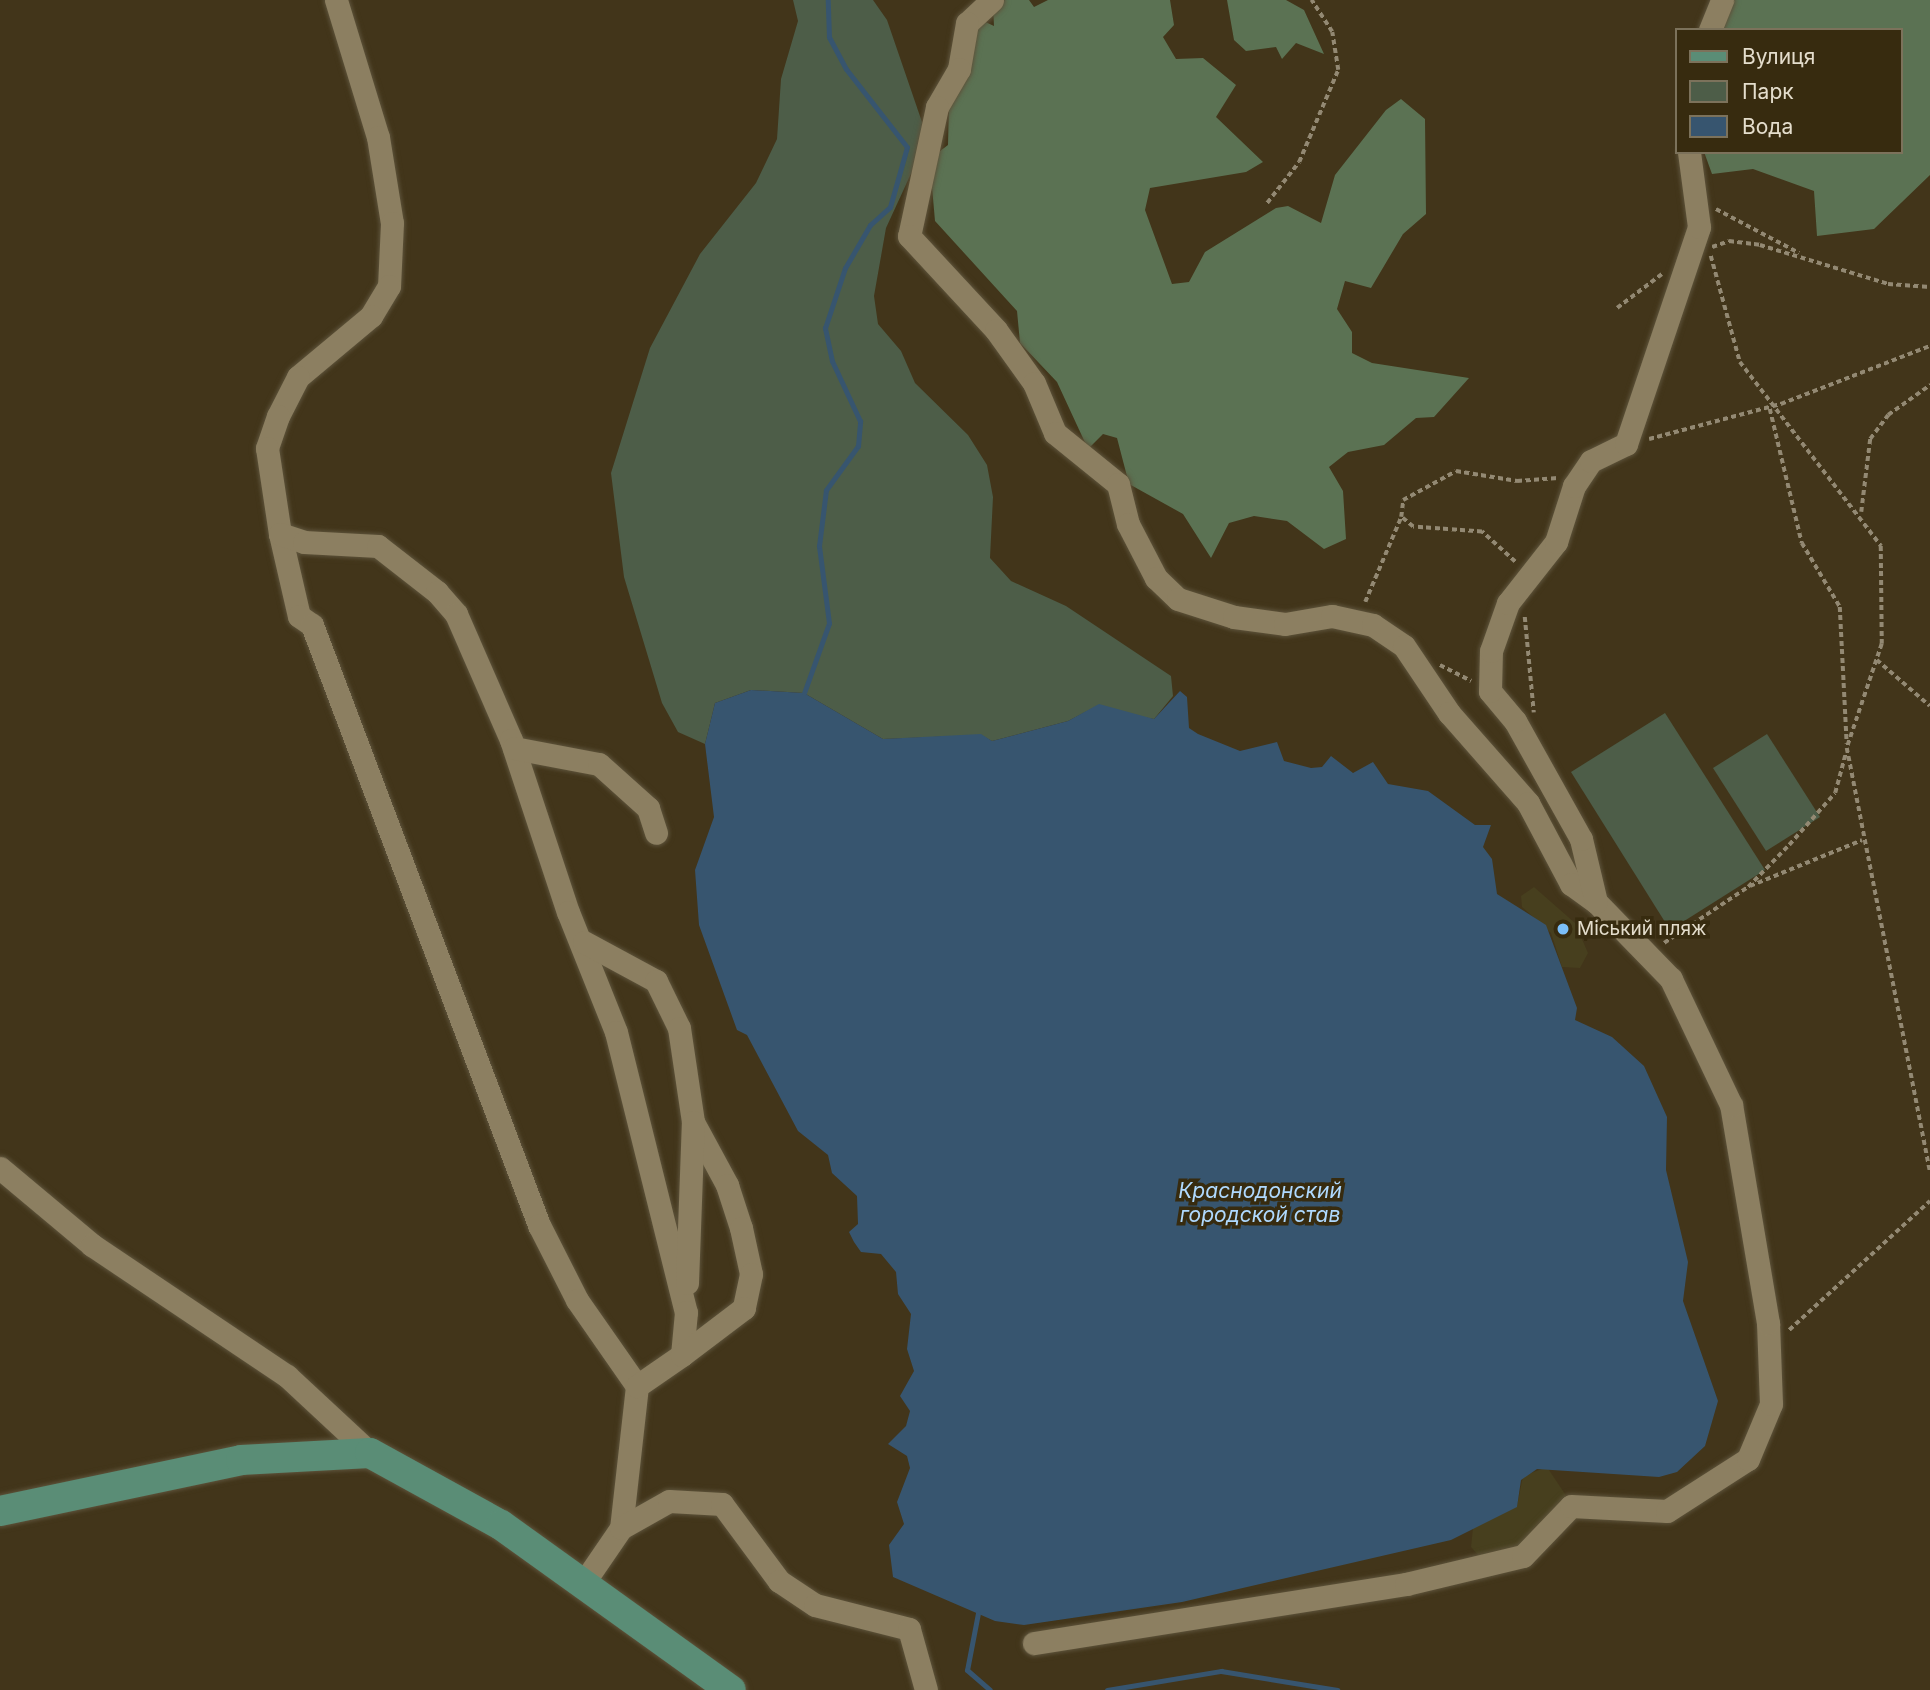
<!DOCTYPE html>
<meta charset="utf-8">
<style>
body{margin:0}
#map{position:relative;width:1930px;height:1690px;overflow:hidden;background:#42351a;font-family:Inter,sans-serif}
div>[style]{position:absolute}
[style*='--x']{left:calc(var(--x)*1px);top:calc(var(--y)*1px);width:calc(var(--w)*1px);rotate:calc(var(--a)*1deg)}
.green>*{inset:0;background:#4d5d48}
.forest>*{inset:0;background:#5b7253}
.sand>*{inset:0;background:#473f1e}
.water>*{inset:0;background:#37556f}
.stream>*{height:5px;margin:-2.5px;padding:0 2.5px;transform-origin:2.5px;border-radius:2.5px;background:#37556f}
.path>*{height:3.5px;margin-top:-1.75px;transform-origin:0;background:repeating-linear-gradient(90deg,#938973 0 5px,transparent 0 8.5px)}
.roads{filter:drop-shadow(0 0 2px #5d533b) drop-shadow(0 0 2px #5d533b)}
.minor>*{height:23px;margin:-11.5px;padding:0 11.5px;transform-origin:11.5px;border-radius:11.5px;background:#8c7f61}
.major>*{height:30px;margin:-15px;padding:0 15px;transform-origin:15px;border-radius:15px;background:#5a8d76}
.dots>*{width:19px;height:19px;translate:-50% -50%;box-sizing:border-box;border:4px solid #372b0f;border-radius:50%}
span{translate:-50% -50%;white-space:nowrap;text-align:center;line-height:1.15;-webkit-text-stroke:7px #372b0f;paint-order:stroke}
.poi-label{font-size:19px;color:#e4ddcc}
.left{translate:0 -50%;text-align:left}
.water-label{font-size:21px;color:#afd9fe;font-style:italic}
.legend{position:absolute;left:1675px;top:28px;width:228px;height:126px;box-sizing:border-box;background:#372b0f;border:2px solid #7c725b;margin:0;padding:9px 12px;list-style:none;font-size:21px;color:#e4ddcc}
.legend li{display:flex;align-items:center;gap:14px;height:35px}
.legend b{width:35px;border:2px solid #7c725b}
</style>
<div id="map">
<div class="green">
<i style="clip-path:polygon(793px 0,873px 0,887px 20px,922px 122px,921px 152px,886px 228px,874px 296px,878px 324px,901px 351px,915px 383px,968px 435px,987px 465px,993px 497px,990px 558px,1011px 581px,1066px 606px,1171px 676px,1173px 696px,1154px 719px,1093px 708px,1068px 721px,992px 741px,981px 735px,883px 739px,804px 693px,751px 690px,715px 703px,705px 744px,678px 732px,662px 703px,624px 577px,611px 473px,650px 348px,700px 254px,756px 183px,777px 139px,781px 79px,798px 21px)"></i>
<i style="clip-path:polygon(1665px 713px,1765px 870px,1670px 930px,1571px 772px)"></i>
<i style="clip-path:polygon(1767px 734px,1820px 817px,1766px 851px,1713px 768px)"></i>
</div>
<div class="forest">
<i style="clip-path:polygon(1005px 0,1029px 0,1034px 7px,1048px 0,1170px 0,1174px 25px,1163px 37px,1176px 59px,1203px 58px,1236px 85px,1216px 117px,1263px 162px,1246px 172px,1150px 188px,1145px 210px,1172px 284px,1189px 282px,1205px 252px,1276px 208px,1288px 206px,1321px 223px,1335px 175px,1386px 110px,1401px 99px,1425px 119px,1426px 214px,1403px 234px,1371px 288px,1345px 281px,1337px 309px,1352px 332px,1352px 353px,1372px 363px,1469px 378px,1434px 417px,1416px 418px,1384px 445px,1348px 452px,1329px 467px,1343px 491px,1346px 539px,1324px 549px,1287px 521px,1254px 516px,1229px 523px,1211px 558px,1183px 514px,1129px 484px,1117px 438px,1103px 434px,1088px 449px,1057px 382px,1020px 343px,1017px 311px,935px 221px,931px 176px,936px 154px,948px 145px,949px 102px,977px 18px,994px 26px,993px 7px)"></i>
<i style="clip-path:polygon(1227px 0,1286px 0,1304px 10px,1324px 54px,1296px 43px,1282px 59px,1276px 47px,1246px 51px,1234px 40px)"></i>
<i style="clip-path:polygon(1730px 0,1930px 0,1930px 175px,1874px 229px,1817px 236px,1814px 191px,1753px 169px,1712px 174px,1704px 152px,1900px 152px,1900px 30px,1717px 30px)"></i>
</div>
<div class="sand">
<i style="clip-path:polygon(1534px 887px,1575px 923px,1588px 953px,1580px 968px,1562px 967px,1551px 933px,1522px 907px,1521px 896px)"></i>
<i style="clip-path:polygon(1547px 1467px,1567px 1497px,1524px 1549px,1482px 1559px,1471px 1547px,1473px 1528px,1517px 1506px,1523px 1476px)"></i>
</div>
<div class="water">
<i style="clip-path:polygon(751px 690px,804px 693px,883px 739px,981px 734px,992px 741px,1068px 721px,1099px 704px,1154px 719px,1180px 691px,1187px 697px,1189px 728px,1198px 734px,1240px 751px,1277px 742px,1284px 761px,1311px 768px,1322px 767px,1331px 756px,1353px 773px,1373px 762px,1388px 784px,1428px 791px,1475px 825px,1491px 825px,1483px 847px,1492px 859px,1497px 894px,1546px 925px,1577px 1008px,1575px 1020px,1612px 1037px,1644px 1066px,1667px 1117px,1666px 1170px,1688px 1262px,1683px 1301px,1718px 1401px,1705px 1446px,1677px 1472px,1659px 1477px,1537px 1469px,1521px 1480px,1517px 1507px,1451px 1540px,1182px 1602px,1024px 1625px,995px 1621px,893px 1577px,889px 1545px,904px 1524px,897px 1502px,910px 1468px,907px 1456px,888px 1444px,906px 1426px,910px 1411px,900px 1396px,914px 1371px,907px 1349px,911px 1314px,898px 1294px,896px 1272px,881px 1254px,861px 1252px,854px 1242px,849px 1232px,858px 1224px,857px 1196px,832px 1173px,828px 1155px,798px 1131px,747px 1035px,737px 1030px,699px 925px,695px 870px,714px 817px,705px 744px,715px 703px)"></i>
</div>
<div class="stream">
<i style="--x:804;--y:693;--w:74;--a:-70.3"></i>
<i style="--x:829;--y:623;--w:78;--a:-97.4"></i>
<i style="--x:819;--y:546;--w:56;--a:-82.9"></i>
<i style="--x:826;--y:490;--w:54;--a:-54"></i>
<i style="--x:858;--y:446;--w:25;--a:-85"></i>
<i style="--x:860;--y:421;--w:66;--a:-115"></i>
<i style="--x:832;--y:361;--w:34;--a:-102"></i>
<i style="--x:825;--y:328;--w:63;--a:-71.6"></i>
<i style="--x:845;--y:268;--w:50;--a:-59.8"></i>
<i style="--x:870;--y:225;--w:27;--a:-42"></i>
<i style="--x:890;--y:207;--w:62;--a:-74.2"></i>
<i style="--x:907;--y:147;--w:99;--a:-128"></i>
<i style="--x:846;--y:69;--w:36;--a:-118"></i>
<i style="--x:829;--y:37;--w:37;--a:-92"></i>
<i style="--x:978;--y:1613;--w:58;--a:100.9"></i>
<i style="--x:967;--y:1670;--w:30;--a:41"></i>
<i style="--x:1107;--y:1690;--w:116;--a:-9.5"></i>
<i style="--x:1221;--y:1671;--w:118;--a:9.3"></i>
</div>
<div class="path">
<i style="--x:1267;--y:203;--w:52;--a:-52"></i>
<i style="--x:1299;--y:162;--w:100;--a:-67"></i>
<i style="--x:1338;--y:70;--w:38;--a:-99"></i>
<i style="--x:1332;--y:32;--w:38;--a:-123"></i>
<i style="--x:1716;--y:209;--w:94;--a:27.9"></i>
<i style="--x:1712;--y:247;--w:18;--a:-19"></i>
<i style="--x:1729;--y:241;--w:31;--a:7"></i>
<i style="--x:1760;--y:245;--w:134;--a:16.9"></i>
<i style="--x:1888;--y:284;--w:42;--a:4.1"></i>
<i style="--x:1711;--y:256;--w:110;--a:74.7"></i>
<i style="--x:1740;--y:362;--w:232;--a:52.5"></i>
<i style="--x:1881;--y:546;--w:98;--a:89.4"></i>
<i style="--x:1882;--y:644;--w:110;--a:108.6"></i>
<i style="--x:1847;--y:748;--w:431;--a:78.9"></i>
<i style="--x:1617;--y:308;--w:56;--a:-37.1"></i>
<i style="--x:1770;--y:409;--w:138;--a:76.6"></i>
<i style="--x:1802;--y:543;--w:74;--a:59.3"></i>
<i style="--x:1840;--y:607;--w:137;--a:87.1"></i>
<i style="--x:1649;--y:439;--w:137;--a:-14.9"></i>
<i style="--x:1781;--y:404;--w:160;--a:-21.3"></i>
<i style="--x:1861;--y:512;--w:74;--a:-83"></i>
<i style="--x:1870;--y:439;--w:30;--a:-53"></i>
<i style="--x:1888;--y:415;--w:52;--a:-35.5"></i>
<i style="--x:1515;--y:562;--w:45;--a:-137.7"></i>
<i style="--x:1482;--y:532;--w:69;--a:-175.9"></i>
<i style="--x:1413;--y:527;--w:16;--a:-140"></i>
<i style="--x:1401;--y:517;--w:17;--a:-83"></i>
<i style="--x:1403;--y:500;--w:60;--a:-28.7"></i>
<i style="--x:1456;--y:471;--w:62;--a:9.3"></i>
<i style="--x:1517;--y:481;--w:41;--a:-4.2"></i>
<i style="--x:1365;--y:602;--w:92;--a:-67"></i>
<i style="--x:1525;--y:617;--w:96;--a:84.6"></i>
<i style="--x:1877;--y:660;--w:70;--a:41"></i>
<i style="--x:1440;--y:665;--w:35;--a:27"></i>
<i style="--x:1750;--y:886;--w:121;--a:-22.3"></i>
<i style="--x:1664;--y:943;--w:101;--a:-33.7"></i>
<i style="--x:1748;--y:887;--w:59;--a:-45.7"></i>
<i style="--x:1789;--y:845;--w:69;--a:-48.5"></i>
<i style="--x:1835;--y:793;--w:42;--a:-75"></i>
<i style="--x:1789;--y:1330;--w:191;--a:-42.5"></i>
</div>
<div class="roads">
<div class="minor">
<i style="--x:336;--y:0;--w:143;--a:73"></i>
<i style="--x:378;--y:137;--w:87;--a:80.8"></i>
<i style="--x:392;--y:223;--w:63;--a:92.7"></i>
<i style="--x:389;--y:286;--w:35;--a:121"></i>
<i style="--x:371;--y:316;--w:95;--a:140.1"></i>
<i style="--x:298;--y:377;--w:44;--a:117.1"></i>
<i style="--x:278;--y:416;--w:34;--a:109"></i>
<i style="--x:267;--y:448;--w:87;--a:81.4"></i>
<i style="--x:280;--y:534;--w:84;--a:77"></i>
<i style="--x:299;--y:616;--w:16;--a:35"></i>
<i style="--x:312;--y:625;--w:642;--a:69.28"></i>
<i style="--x:539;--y:1225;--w:84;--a:63.1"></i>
<i style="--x:577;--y:1300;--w:105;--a:55.1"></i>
<i style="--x:637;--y:1386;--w:143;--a:96.4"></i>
<i style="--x:621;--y:1528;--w:69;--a:124.4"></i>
<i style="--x:992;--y:0;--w:34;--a:137"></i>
<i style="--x:967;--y:23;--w:47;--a:99.9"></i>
<i style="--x:959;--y:69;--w:44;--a:120.1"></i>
<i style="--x:937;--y:107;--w:132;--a:102.2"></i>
<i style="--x:909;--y:236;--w:128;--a:47.2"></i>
<i style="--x:996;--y:330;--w:65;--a:54.4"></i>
<i style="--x:1034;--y:383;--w:54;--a:67.2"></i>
<i style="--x:1055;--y:433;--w:81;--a:39"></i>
<i style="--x:1118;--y:484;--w:41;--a:76"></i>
<i style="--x:1128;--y:524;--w:61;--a:62.6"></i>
<i style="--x:1156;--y:578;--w:30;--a:44"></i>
<i style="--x:1178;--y:599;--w:59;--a:17.8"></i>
<i style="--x:1234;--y:617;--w:51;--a:7.8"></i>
<i style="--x:1285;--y:624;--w:48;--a:-9.7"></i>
<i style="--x:1332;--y:616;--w:42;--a:12.4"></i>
<i style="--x:1373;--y:625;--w:37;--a:34"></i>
<i style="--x:1404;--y:646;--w:81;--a:56.1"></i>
<i style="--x:1449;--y:713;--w:120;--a:48.7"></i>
<i style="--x:1528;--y:803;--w:92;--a:62"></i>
<i style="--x:1571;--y:884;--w:31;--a:36"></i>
<i style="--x:1710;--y:30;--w:32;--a:-68"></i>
<i style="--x:280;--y:534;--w:25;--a:18"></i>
<i style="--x:304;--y:542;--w:74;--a:3.1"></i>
<i style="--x:378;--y:546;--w:75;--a:37.9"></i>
<i style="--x:437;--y:592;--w:29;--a:49"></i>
<i style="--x:456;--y:614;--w:137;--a:66.4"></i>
<i style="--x:511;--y:740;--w:181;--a:71.7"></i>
<i style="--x:568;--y:912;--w:129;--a:68.2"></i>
<i style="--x:616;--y:1032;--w:289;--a:76"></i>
<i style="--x:686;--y:1312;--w:43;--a:95.3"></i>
<i style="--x:682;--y:1355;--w:55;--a:145.4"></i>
<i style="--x:514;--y:748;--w:86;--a:10.7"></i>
<i style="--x:599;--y:764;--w:66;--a:41.9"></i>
<i style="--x:648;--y:808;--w:26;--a:72"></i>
<i style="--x:584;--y:942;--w:82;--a:28.4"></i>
<i style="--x:656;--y:981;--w:52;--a:63.9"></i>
<i style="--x:679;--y:1028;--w:95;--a:81.5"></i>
<i style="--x:693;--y:1122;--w:72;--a:61.6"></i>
<i style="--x:727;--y:1185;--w:45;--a:72"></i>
<i style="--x:741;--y:1228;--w:47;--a:77.7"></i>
<i style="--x:751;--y:1274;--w:35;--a:102"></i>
<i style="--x:744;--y:1308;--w:78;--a:142.8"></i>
<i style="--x:0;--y:1168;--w:120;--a:39.9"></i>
<i style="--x:92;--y:1245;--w:235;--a:33.9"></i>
<i style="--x:287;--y:1376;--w:113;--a:42.9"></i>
<i style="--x:687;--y:1283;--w:161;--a:-87.9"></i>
<i style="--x:621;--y:1528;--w:55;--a:-29.4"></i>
<i style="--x:669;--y:1501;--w:53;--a:3.2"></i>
<i style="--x:722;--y:1504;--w:96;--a:53.5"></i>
<i style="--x:779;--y:1581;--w:43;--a:33.7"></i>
<i style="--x:815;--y:1605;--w:97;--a:14.3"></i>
<i style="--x:909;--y:1629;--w:63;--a:74.4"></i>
<i style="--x:1034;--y:1643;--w:377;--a:-9"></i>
<i style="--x:1406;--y:1584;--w:120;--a:-13.5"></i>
<i style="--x:1523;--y:1556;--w:69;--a:-46.2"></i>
<i style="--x:1571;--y:1506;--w:96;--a:3"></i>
<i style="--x:1667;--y:1511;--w:96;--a:-32.7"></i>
<i style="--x:1748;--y:1459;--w:60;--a:-67.3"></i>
<i style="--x:1771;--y:1404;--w:81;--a:-92.1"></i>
<i style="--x:1768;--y:1323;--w:221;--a:-99.6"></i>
<i style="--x:1731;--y:1105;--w:140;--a:-115.5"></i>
<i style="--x:1671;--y:979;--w:107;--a:-134.2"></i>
<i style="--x:1596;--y:902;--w:65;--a:-103.4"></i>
<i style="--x:1581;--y:839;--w:135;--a:-119.2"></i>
<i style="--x:1515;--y:721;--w:39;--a:-130"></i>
<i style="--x:1490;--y:691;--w:40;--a:-88.6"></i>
<i style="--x:1491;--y:651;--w:51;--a:-70.5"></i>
<i style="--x:1508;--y:603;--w:78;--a:-51.8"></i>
<i style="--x:1556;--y:542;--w:59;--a:-72.2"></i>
<i style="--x:1574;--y:486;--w:30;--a:-56"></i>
<i style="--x:1591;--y:461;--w:39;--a:-26"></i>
<i style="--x:1626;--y:444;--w:229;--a:-71.4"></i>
<i style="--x:1699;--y:227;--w:76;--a:-97.6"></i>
</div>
<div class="major">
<i style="--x:0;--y:1511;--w:246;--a:-11.9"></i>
<i style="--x:241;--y:1460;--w:129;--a:-3.1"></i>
<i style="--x:370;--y:1453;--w:149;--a:28.8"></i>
<i style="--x:501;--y:1525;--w:283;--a:35.7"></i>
</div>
</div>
<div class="dots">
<i style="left:1563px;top:929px;background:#7bbef8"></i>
</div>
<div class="poi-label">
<span class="left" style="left:1577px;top:929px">Міський пляж</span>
</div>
<div class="water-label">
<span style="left:1260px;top:1203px">Краснодонский<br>городской став</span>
</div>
<ul class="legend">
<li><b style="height:9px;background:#5a8d76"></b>Вулиця</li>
<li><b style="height:19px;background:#4d5d48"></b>Парк</li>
<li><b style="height:19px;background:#37556f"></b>Вода</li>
</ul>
</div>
